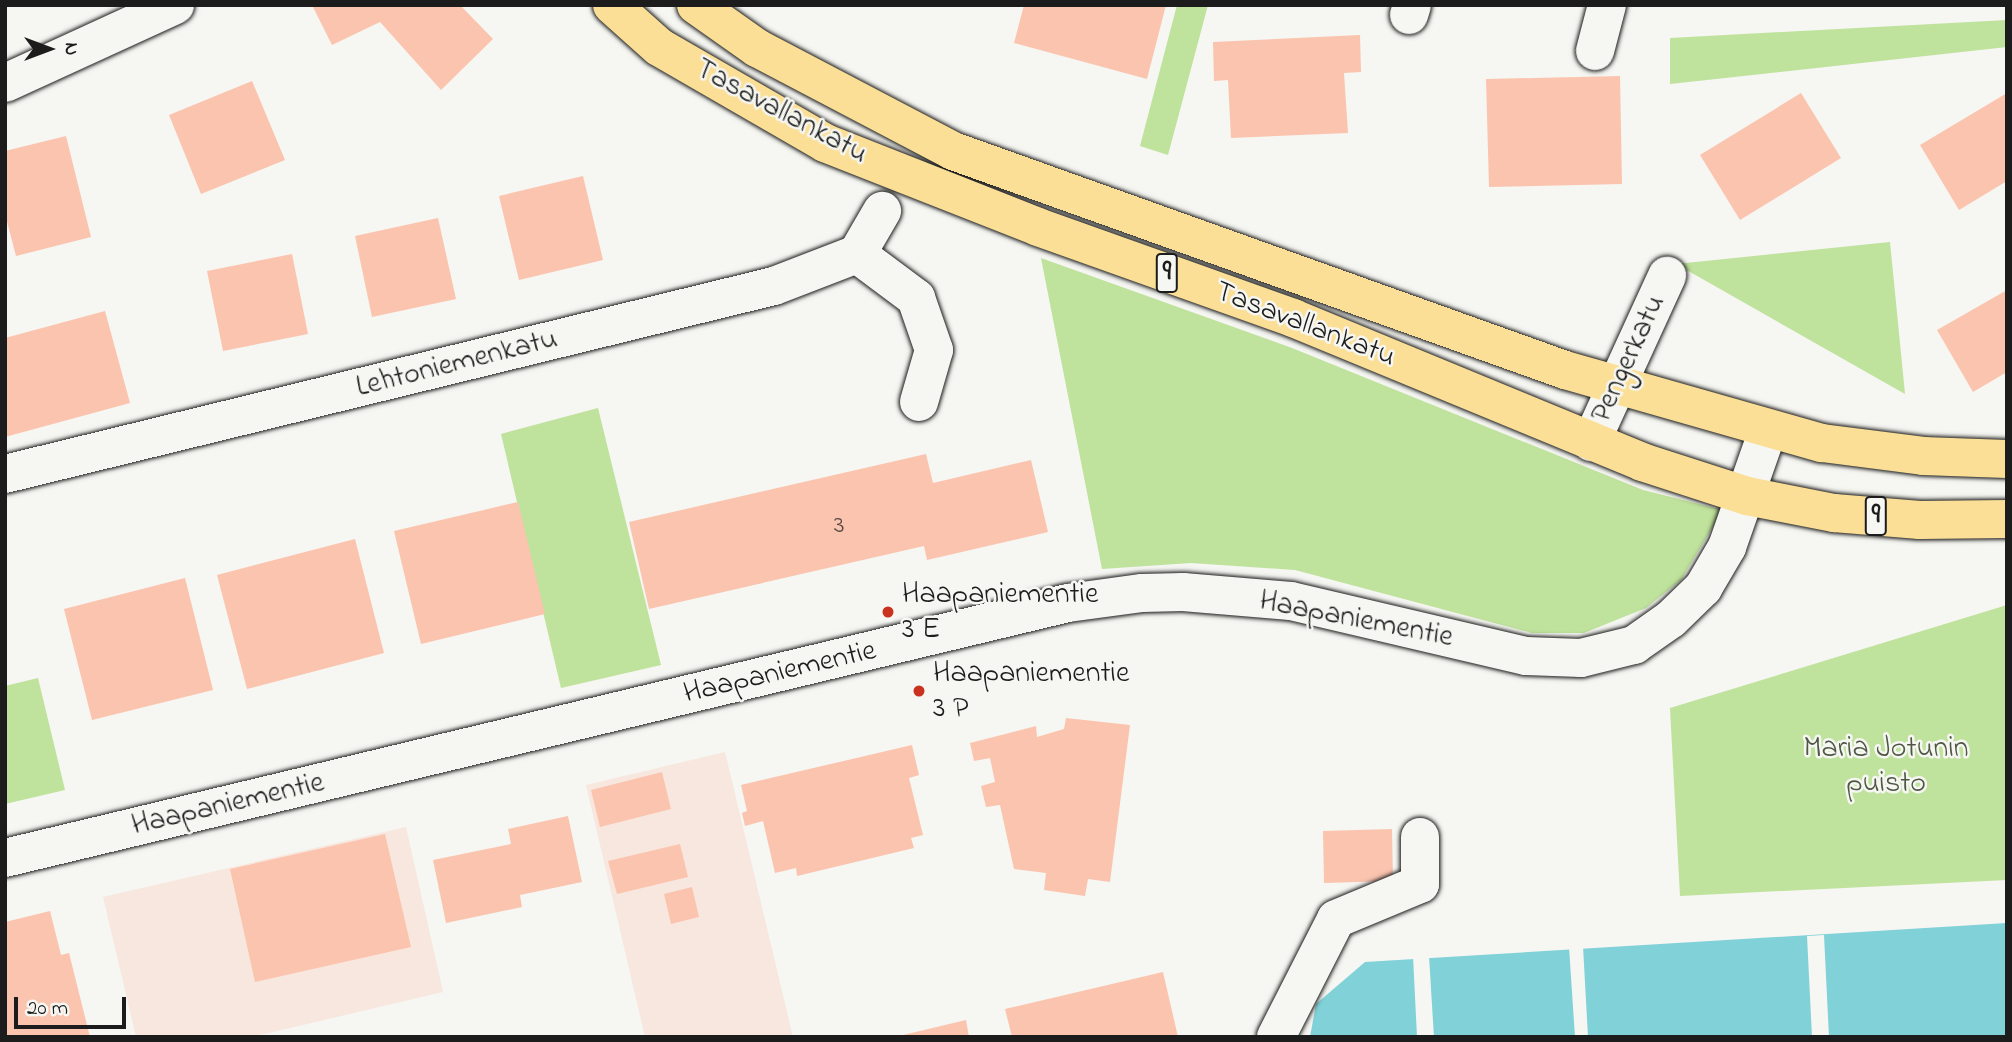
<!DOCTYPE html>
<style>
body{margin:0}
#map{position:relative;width:2012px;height:1042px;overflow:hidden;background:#f6f6f2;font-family:"Indie Flower",sans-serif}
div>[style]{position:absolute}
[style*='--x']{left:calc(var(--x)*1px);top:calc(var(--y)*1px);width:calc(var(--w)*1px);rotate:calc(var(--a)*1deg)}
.built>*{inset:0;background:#f8e7de}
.green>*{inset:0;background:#bfe29c}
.water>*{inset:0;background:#80d1d8}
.pier>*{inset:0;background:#f6f6f2}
.building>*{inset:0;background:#fbc4ae}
.roads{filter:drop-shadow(0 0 2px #1c1c1c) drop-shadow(0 0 2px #1c1c1c)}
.minor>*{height:38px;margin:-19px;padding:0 19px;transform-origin:19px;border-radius:19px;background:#f6f6f2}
.major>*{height:38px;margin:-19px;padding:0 19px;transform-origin:19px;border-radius:19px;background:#fbdf96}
.dots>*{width:19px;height:19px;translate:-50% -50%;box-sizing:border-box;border:4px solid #f6f6f2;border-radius:50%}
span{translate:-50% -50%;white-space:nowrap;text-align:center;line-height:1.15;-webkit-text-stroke:5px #f6f6f2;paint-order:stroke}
.number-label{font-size:26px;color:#544640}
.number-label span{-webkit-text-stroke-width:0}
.shield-label span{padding:2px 5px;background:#f6f6f2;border:2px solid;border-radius:5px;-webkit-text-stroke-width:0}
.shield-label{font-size:28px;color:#1c1c1c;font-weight:700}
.street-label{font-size:30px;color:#1c1c1c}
.poi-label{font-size:30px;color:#1c1c1c}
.left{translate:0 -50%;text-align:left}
.park-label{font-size:30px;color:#4d5742}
.frame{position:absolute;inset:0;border:7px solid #1c1c1c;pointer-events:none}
.north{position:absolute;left:14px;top:14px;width:70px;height:70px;-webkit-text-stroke:5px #f6f6f2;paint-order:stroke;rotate:90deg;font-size:19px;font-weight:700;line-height:28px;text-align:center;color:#1c1c1c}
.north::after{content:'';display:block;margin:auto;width:24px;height:32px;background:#1c1c1c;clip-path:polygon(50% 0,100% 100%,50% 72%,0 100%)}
.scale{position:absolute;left:14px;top:997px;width:112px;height:32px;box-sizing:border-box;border:4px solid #1c1c1c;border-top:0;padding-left:9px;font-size:21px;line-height:24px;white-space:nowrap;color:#1c1c1c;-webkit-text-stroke:5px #f6f6f2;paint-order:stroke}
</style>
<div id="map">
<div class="built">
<i style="clip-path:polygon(725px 752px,793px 1037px,645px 1037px,586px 785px)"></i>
<i style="clip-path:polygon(406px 827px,443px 992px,252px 1037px,136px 1037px,103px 897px)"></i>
</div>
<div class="green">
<i style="clip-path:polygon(1177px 5px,1208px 5px,1168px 155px,1140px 146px)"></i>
<i style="clip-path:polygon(2007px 20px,2007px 47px,1670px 84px,1670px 38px)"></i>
<i style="clip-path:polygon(1890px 242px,1905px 394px,1676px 264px)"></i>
<i style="clip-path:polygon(1041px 258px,1292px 348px,1643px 490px,1723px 510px,1681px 580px,1646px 608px,1584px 633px,1532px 633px,1295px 570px,1191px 563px,1102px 569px)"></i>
<i style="clip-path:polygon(598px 408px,661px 665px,561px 688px,501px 434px)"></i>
<i style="clip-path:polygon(2007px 605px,2007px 880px,1680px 896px,1670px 708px)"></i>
<i style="clip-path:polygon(38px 678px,65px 790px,5px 804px,5px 686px)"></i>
</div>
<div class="water">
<i style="clip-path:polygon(2007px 923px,2007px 1037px,1310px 1037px,1316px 1004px,1365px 962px)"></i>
</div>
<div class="pier">
<i style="clip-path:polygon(1824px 935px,1829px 1037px,1812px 1037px,1807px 936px)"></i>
<i style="clip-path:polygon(1583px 946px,1588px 1037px,1575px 1037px,1569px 947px)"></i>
<i style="clip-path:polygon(1413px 956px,1429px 956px,1434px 1037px,1417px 1037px)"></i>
</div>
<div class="building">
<i style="clip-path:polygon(312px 5px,460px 5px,493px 39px,441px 90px,380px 22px,332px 45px)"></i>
<i style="clip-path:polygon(1024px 5px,1166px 5px,1147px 79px,1014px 43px)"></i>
<i style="clip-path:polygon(1360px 35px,1361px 72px,1344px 73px,1348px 133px,1231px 138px,1228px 80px,1214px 81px,1213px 42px)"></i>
<i style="clip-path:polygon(1620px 76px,1622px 184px,1489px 187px,1486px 79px)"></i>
<i style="clip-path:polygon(252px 81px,285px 160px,201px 194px,169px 115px)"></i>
<i style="clip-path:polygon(1801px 93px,1841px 158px,1740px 220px,1700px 155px)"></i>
<i style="clip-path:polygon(2007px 93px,2007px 181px,1959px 210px,1920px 145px)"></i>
<i style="clip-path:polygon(66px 136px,91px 237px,16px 256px,5px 214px,5px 151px)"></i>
<i style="clip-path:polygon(583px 176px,603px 260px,519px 280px,499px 196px)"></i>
<i style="clip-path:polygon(438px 218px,456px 299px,372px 317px,355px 236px)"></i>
<i style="clip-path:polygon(292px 254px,308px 334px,223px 351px,207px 271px)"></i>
<i style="clip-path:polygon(2007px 290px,2007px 372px,1973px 392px,1937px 330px)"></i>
<i style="clip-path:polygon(105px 311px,130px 403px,5px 437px,5px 338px)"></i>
<i style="clip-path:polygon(926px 454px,933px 483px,1031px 460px,1048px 532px,927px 560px,924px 546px,649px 609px,629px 522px)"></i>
<i style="clip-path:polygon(518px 502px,545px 614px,421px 644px,394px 531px)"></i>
<i style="clip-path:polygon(355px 539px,384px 653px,247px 689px,217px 575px)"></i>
<i style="clip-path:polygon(185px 578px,213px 690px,92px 720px,64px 609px)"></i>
<i style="clip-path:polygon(1066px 718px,1130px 725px,1110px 882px,1088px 879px,1085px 896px,1044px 890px,1046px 873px,1014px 869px,1000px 805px,986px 807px,981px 786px,995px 782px,990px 758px,974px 761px,970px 743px,1036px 726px,1037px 737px,1064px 729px)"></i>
<i style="clip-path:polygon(912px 745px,919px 775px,909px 778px,923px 835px,911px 838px,914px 848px,797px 876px,796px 868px,775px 873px,763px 821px,745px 826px,742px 813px,747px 811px,741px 785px)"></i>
<i style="clip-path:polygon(662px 772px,671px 809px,600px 827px,591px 790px)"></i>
<i style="clip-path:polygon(568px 816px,582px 882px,520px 895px,522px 907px,446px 923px,433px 860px,511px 844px,508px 829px)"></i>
<i style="clip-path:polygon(1392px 829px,1393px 881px,1324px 883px,1323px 831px)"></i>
<i style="clip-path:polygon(385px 834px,411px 947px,255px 982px,230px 869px)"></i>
<i style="clip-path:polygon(680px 844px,688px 877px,617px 894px,608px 861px)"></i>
<i style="clip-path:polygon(692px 887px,699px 917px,671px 924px,664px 894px)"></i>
<i style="clip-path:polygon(50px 911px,61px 955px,69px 953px,90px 1037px,5px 1037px,5px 922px)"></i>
<i style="clip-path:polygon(1163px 972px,1178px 1037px,1012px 1037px,1005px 1009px)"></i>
<i style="clip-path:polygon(966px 1020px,969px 1037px,899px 1037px,899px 1036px)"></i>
</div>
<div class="roads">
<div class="minor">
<i style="--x:1409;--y:15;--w:10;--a:-73"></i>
<i style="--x:1595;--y:51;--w:48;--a:-75.4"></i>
<i style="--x:5;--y:83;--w:187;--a:-24.6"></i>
<i style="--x:857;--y:254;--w:74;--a:36.7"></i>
<i style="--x:916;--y:298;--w:55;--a:70.9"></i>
<i style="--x:934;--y:350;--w:54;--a:106.1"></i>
<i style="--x:1591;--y:442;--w:183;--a:-65.4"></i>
<i style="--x:5;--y:474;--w:792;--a:-13.74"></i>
<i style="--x:774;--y:286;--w:89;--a:-21.1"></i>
<i style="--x:857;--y:254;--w:50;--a:-59.8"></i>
<i style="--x:5;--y:858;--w:1093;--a:-13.49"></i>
<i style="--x:1068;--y:603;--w:75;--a:-7.7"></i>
<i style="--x:1142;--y:593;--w:41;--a:-1.4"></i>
<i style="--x:1183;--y:592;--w:108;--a:4.8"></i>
<i style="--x:1291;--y:601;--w:241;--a:13.2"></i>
<i style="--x:1526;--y:656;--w:55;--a:2.1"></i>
<i style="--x:1581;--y:658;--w:55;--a:-13.8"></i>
<i style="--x:1634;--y:645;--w:45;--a:-35.1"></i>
<i style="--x:1671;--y:619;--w:45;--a:-44.1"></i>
<i style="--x:1703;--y:588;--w:48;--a:-59.7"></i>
<i style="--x:1727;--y:547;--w:124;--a:-70.7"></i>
<i style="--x:1276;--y:1037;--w:132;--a:-63"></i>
<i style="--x:1336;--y:919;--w:91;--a:-22.6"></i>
<i style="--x:1420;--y:884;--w:47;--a:-90"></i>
</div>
<div class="major">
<i style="--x:612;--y:5;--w:63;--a:41.8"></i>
<i style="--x:659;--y:47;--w:192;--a:30"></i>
<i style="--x:825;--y:143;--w:229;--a:21.5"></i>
<i style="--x:1038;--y:227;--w:271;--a:19.6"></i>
<i style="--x:1293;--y:318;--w:378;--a:22.4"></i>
<i style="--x:1642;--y:462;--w:110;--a:17.9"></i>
<i style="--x:1747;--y:496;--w:89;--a:11.1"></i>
<i style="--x:1834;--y:513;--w:86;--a:4.7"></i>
<i style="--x:1920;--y:520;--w:87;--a:-0.7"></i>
<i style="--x:696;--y:5;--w:75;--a:35.2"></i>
<i style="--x:757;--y:48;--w:221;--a:27.7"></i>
<i style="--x:953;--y:151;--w:650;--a:19.69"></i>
<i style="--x:1565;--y:370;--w:267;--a:15.9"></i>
<i style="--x:1822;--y:443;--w:102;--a:7.3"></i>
<i style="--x:1923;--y:456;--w:84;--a:2"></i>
</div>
</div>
<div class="dots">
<i style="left:888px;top:612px;background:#c8321e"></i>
<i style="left:919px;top:691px;background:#c8321e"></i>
</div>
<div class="number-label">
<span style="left:839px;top:527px">3</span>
</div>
<div class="shield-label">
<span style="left:1167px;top:273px">9</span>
<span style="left:1876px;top:516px">9</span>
</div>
<div class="street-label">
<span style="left:781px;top:112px;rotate:28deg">Tasavallankatu</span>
<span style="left:1305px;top:325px;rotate:21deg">Tasavallankatu</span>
<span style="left:1629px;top:359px;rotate:-65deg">Pengerkatu</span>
<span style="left:457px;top:364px;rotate:-14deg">Lehtoniemenkatu</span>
<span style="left:1356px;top:620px;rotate:11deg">Haapaniementie</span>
<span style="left:780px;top:673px;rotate:-13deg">Haapaniementie</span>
<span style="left:228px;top:805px;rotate:-13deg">Haapaniementie</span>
</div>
<div class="poi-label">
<span class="left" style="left:902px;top:612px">Haapaniementie<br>3 E</span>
<span class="left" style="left:933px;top:691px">Haapaniementie<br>3 P</span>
</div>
<div class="park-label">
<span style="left:1886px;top:766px">Maria Jotunin<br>puisto</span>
</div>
<div class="frame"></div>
<div class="north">N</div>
<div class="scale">20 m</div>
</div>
